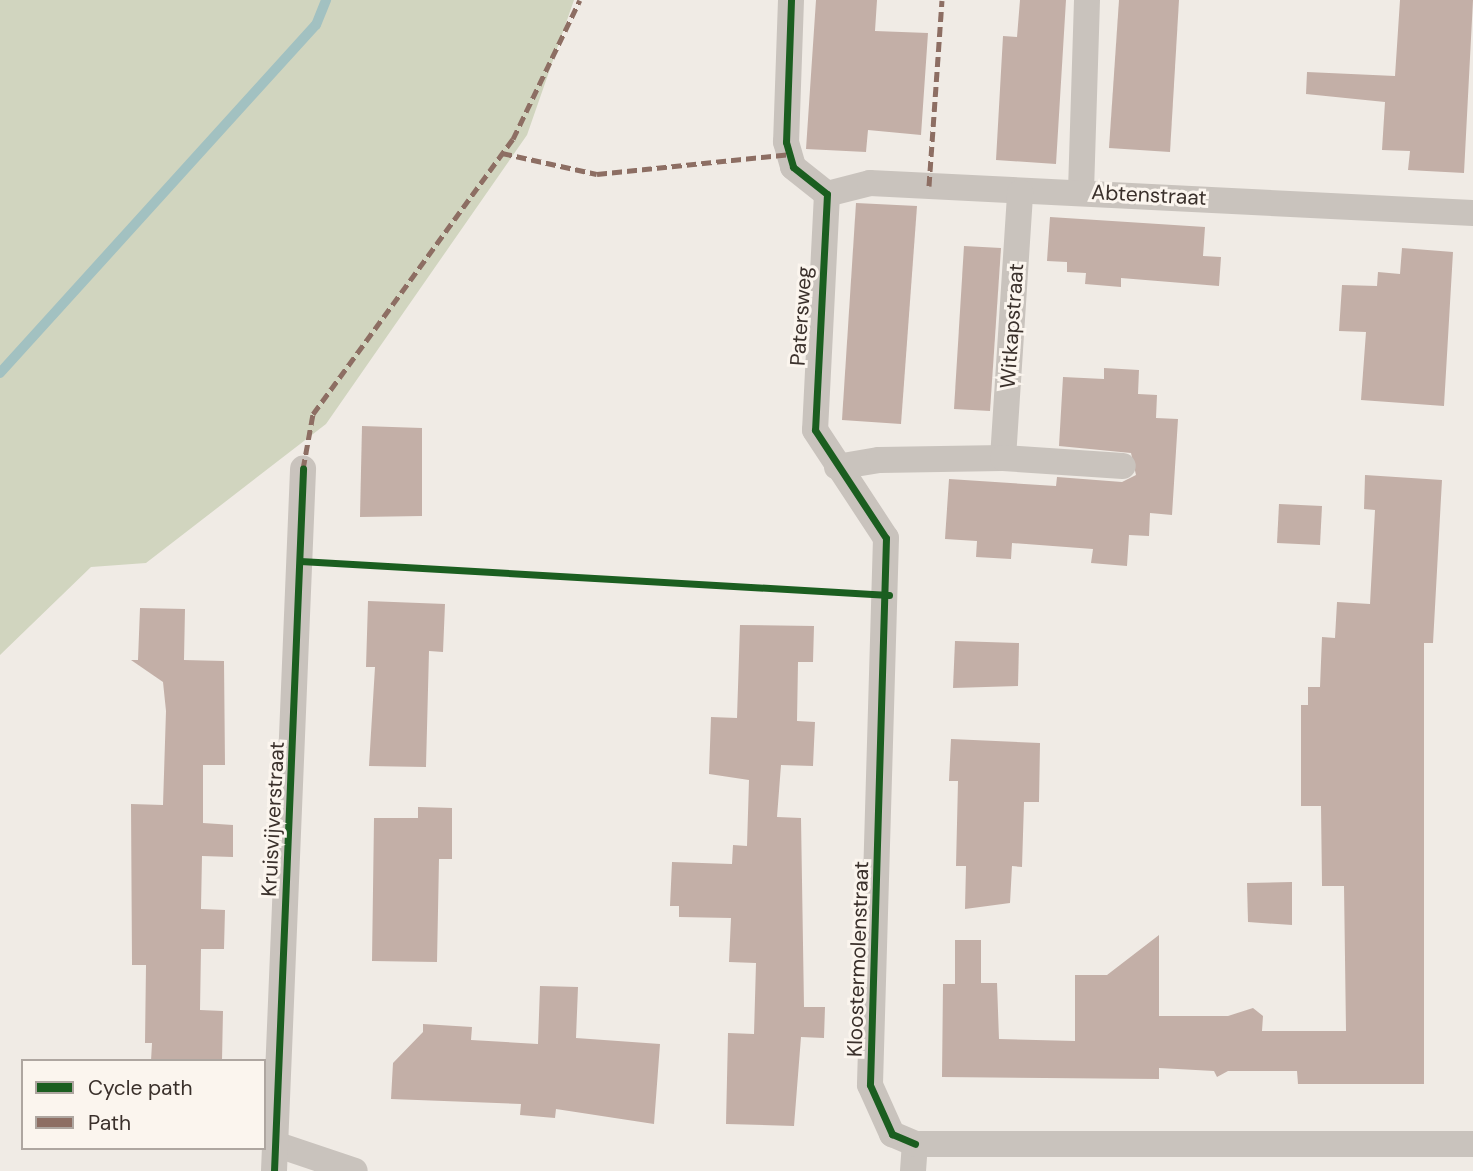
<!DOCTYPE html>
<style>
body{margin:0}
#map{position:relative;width:1473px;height:1171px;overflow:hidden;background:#f0ebe5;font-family:"DM Sans",sans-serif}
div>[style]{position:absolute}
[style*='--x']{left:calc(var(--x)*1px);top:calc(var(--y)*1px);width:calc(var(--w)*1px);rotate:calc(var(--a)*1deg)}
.green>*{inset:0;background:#d1d5bf}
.stream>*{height:10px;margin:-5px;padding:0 5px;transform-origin:5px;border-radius:5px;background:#a2c1c1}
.building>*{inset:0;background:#c3afa7}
.minor>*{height:26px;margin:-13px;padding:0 13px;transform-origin:13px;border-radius:13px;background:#c9c3bd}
.quiet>*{height:5px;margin-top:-2.5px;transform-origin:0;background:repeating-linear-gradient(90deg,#8d6e63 0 10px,transparent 0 15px)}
.cycleway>*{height:7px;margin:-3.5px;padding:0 3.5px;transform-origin:3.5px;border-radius:3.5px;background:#1b5e20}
span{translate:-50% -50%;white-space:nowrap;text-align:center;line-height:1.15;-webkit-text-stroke:6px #fbf5ee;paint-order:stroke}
.street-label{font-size:21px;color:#3a302b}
.legend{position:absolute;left:21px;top:1059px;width:245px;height:91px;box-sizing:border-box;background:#fbf5ee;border:2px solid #aea6a0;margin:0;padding:9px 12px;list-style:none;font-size:21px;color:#3a302b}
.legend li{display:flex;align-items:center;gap:14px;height:35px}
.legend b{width:35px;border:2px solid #aea6a0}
</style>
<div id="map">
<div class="green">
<i style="clip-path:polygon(0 0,574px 0,527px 135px,326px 424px,146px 563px,91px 567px,0 655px)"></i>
</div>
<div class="stream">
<i style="--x:0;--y:373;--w:470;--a:-47.8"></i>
<i style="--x:316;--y:25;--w:27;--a:-68"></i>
</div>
<div class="building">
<i style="clip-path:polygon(816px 0,877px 0,875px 31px,928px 33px,921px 135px,868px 130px,866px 152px,806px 149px)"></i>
<i style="clip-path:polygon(1020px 0,1066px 0,1056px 164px,996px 160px,1003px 36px,1017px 37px)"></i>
<i style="clip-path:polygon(1119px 0,1179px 0,1170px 152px,1109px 148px)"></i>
<i style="clip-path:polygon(1400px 0,1473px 0,1464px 173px,1408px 170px,1410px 151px,1382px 150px,1385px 102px,1306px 94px,1307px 72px,1395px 76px)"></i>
<i style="clip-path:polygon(856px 203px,917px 206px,901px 424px,842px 420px)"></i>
<i style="clip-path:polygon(1050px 217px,1205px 227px,1203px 256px,1221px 257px,1219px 286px,1121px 278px,1121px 287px,1085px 284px,1086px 273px,1067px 272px,1067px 262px,1047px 261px)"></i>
<i style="clip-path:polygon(964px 246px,1001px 248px,990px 411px,954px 409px)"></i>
<i style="clip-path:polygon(1402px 248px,1453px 252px,1444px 406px,1361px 400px,1366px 332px,1339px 331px,1342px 285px,1377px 286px,1378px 272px,1400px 274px)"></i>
<i style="clip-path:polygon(1104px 368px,1139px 370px,1138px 394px,1157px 395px,1156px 418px,1178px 419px,1172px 515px,1150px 513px,1149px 536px,1129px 535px,1127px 566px,1091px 563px,1093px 549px,1012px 543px,1011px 559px,976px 557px,977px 541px,945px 539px,949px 479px,1056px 486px,1057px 477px,1122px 482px,1136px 475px,1131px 453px,1059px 446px,1063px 377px,1104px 379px)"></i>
<i style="clip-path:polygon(362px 426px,422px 428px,422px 516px,360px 517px)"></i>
<i style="clip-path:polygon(1365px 475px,1442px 480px,1433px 643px,1424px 643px,1424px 1084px,1298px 1084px,1297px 1071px,1228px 1071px,1217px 1077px,1214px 1071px,1159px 1068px,1159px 1079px,942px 1077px,943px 984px,955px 984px,955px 940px,981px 940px,981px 983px,997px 983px,999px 1039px,1075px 1041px,1075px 975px,1107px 975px,1159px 935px,1159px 1016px,1228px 1016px,1253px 1008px,1263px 1016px,1262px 1031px,1346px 1031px,1344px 886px,1322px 886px,1321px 806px,1301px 806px,1301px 705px,1308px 705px,1308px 687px,1320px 687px,1322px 637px,1335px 638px,1337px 602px,1370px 604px,1375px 510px,1364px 509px)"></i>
<i style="clip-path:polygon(1279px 504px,1322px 506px,1320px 545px,1277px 543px)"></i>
<i style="clip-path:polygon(368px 601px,445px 604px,443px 652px,429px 651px,426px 767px,369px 766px,375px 667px,366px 667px)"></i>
<i style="clip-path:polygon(140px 608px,185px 609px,184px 660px,224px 661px,225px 765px,203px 765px,203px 823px,233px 825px,233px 857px,202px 856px,201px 909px,225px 910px,224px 949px,201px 949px,200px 1010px,223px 1011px,222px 1061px,151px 1061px,152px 1043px,145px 1043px,146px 965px,132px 965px,131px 804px,163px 805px,166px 711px,163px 682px,131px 660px,138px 660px)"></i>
<i style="clip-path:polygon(740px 625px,814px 626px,813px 662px,798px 662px,797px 721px,815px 722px,813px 766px,781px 765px,777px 817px,801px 818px,804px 1007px,825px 1007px,824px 1038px,801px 1037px,794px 1126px,726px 1124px,728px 1033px,754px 1034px,756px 963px,729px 962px,731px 918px,679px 917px,679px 906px,670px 906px,672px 862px,732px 864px,733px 845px,747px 846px,749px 780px,709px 774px,711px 717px,737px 718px)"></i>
<i style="clip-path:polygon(955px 641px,1019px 643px,1018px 686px,953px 688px)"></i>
<i style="clip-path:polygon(951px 739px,1040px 743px,1039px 802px,1024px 802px,1022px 867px,1012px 866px,1010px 903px,965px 909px,966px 866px,956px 866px,958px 781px,949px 781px)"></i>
<i style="clip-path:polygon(418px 807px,452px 808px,452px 859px,439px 859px,437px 962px,372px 961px,374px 818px,418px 818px)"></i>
<i style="clip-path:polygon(1292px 882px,1292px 925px,1248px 922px,1247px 883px)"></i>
<i style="clip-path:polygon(540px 986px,578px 987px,576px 1038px,660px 1044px,654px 1124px,556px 1109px,555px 1118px,520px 1115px,521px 1104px,391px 1099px,393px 1063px,423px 1032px,423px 1024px,472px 1027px,471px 1040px,538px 1044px)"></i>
</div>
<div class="minor">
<i style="--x:791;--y:0;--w:142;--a:92"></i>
<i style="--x:786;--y:142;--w:26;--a:74"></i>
<i style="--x:793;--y:167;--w:43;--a:38.5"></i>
<i style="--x:827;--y:194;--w:236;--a:92.9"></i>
<i style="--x:815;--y:430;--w:129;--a:56.7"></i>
<i style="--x:886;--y:538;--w:547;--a:91.68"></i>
<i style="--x:870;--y:1085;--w:54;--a:65.8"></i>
<i style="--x:892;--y:1134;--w:25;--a:23"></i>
<i style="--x:1081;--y:191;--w:191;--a:-88.2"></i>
<i style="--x:827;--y:194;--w:44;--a:-14.3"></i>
<i style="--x:870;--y:183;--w:604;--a:2.85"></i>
<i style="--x:1003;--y:458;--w:266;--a:-86.3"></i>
<i style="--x:837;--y:467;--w:43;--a:-9.5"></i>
<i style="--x:879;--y:460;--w:124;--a:-0.9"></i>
<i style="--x:1003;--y:458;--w:120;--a:3.8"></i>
<i style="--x:275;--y:1144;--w:84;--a:18.6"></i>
<i style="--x:274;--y:1171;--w:703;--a:-87.63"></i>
<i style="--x:913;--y:1171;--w:27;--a:-86"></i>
<i style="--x:915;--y:1144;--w:558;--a:0"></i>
</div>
<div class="quiet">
<i style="--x:502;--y:153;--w:97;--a:12.5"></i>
<i style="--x:597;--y:174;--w:193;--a:-5.9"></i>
<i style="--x:929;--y:186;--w:186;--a:-86"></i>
<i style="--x:303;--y:469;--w:56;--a:-79.7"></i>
<i style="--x:313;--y:414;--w:340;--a:-54"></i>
<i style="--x:513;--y:139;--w:154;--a:-64.3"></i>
</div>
<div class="cycleway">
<i style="--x:791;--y:0;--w:142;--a:92"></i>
<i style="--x:786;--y:142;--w:26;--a:74"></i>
<i style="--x:793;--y:167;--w:43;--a:38.5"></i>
<i style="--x:827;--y:194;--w:236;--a:92.9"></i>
<i style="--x:815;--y:430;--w:129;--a:56.7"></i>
<i style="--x:886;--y:538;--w:547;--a:91.68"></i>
<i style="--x:870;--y:1085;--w:54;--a:65.8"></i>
<i style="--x:892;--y:1134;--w:25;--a:23"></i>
<i style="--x:300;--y:561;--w:590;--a:3.3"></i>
<i style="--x:274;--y:1171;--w:703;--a:-87.63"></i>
</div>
<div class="street-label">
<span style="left:1149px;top:195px;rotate:3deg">Abtenstraat</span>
<span style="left:801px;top:316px;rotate:-86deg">Patersweg</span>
<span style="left:1012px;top:326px;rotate:-86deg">Witkapstraat</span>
<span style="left:273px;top:819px;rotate:-87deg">Kruisvijverstraat</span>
<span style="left:858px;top:959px;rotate:-88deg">Kloostermolenstraat</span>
</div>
<ul class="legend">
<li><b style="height:9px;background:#1b5e20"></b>Cycle path</li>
<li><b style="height:9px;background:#8d6e63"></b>Path</li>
</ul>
</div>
